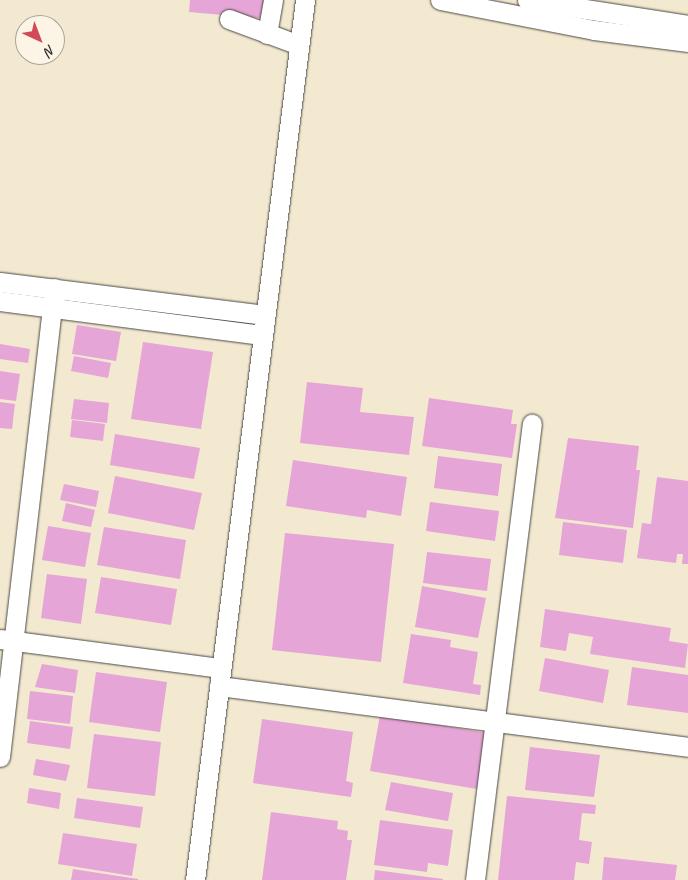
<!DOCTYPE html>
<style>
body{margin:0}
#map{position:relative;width:688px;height:880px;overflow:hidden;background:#f3e9d0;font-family:Caveat,sans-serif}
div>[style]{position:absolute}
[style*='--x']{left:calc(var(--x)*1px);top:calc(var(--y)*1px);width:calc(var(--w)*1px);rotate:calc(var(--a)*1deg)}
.building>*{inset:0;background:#e5a5d6}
.roads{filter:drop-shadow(0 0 1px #494844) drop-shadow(0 0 1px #494844)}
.minor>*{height:19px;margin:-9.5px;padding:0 9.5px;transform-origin:9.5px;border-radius:9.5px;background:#fff}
span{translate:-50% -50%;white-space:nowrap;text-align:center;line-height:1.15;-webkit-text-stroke:4px #fcf5e5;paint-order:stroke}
.north{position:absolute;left:15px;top:15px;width:50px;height:50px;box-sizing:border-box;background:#fcf5e5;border:1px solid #a8a49b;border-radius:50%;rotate:137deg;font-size:14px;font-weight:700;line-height:20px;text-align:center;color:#2b2b2b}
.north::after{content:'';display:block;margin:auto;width:18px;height:22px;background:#d1495b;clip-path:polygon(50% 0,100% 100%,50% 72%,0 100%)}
</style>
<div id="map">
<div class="building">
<i style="clip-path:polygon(190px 0,269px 0,267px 19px,189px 12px)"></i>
<i style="clip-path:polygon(77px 325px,121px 332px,116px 361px,72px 354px)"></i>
<i style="clip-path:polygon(143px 342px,213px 352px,201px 429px,131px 419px)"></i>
<i style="clip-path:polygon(0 344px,30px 349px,28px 363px,0 359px)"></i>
<i style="clip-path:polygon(74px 356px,111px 363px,108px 378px,71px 371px)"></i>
<i style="clip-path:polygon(0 371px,20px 374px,16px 401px,0 399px)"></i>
<i style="clip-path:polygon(307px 382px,363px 388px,360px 412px,414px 417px,409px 455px,300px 443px)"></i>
<i style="clip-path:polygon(429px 398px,513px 410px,511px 424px,517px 424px,512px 458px,422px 446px)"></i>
<i style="clip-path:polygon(74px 399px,109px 403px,107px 423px,71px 419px)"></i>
<i style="clip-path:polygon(0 402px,15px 404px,12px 429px,0 428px)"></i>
<i style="clip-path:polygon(72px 420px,105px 424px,103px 441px,70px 437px)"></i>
<i style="clip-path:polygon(115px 434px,200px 448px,194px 479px,110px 465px)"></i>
<i style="clip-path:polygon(568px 438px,639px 446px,636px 470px,640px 470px,633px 528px,555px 518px)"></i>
<i style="clip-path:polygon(438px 456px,502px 464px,498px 496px,434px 488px)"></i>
<i style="clip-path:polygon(293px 460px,407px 477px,401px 516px,367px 510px,366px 518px,286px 506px)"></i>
<i style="clip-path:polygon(115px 476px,202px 493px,194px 530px,108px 513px)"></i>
<i style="clip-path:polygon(657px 477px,688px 481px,688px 564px,682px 564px,683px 554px,677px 554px,676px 563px,637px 558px,642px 523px,651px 524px)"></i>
<i style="clip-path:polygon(64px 484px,99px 491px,96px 507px,60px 500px)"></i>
<i style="clip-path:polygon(430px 502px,499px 511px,495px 541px,426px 531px)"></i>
<i style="clip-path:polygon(66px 503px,95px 510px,91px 527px,62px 521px)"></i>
<i style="clip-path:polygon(563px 522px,627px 530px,623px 563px,559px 555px)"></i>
<i style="clip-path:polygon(48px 526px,91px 533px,85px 567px,42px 560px)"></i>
<i style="clip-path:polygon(104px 527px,186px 540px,180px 579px,97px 565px)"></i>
<i style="clip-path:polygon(285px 533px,394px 544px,381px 662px,272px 650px)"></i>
<i style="clip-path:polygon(427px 552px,491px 559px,487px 591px,423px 583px)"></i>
<i style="clip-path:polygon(47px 574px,87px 579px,81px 624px,41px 618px)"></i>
<i style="clip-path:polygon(101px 577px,177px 589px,171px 625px,95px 613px)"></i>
<i style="clip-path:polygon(422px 586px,486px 598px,478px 638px,415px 627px)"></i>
<i style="clip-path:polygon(545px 609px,671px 628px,669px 641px,688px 644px,685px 668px,590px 654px,593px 637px,569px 633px,566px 651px,540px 647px)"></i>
<i style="clip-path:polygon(411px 634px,451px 640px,450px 647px,478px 652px,473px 684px,481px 685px,480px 695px,403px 683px)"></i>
<i style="clip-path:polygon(545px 658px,609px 670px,603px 703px,539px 691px)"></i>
<i style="clip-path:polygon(42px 664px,78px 670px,75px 693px,35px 687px)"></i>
<i style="clip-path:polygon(632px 667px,688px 675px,688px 713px,627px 705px)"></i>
<i style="clip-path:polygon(96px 672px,167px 682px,160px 732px,89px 722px)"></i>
<i style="clip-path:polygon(30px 691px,73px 696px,70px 724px,27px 719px)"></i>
<i style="clip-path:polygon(380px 715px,487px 733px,477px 789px,370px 771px)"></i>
<i style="clip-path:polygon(262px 719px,353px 732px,346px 781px,353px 783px,351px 797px,253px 783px)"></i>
<i style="clip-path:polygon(30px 721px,73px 727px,70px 749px,27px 743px)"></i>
<i style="clip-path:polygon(94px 734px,161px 742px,155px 796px,87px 788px)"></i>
<i style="clip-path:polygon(530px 747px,600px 755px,594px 797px,525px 790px)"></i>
<i style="clip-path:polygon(36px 759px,70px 765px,66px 781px,33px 775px)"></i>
<i style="clip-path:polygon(391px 782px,453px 793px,448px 821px,385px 810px)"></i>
<i style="clip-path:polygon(29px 788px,61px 793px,59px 809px,27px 803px)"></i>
<i style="clip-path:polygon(507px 796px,596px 805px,595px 814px,582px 813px,579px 840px,592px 842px,589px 864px,576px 862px,574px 880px,498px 880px)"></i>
<i style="clip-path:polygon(77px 798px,143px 807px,140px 828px,74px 818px)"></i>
<i style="clip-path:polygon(271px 812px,338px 821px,337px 829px,348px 831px,347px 840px,352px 840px,346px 880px,262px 880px)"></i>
<i style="clip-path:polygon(380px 820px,453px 830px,448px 866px,428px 863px,427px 872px,374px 865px)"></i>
<i style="clip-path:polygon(63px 833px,137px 844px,132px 876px,58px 864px)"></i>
<i style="clip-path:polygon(604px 857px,677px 865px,675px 880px,602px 880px)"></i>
<i style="clip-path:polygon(73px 869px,138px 879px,138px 880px,71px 880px)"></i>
<i style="clip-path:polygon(375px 870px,443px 879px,443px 880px,374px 880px)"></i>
</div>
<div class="roads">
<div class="minor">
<i style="--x:440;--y:0;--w:157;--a:11"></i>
<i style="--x:594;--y:30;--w:95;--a:7.3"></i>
<i style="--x:527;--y:0;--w:163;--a:8.8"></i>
<i style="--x:229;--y:19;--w:75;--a:20.4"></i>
<i style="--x:267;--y:34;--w:35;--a:-80"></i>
<i style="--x:0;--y:282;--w:267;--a:7.1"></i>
<i style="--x:0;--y:301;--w:264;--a:7.4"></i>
<i style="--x:0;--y:639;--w:223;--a:7.5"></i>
<i style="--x:219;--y:686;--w:473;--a:7.4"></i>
<i style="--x:0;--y:757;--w:472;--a:-83.4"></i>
<i style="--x:195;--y:880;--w:887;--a:-82.87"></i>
<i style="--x:475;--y:880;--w:460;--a:-82.9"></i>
</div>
</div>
<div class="north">N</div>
</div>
